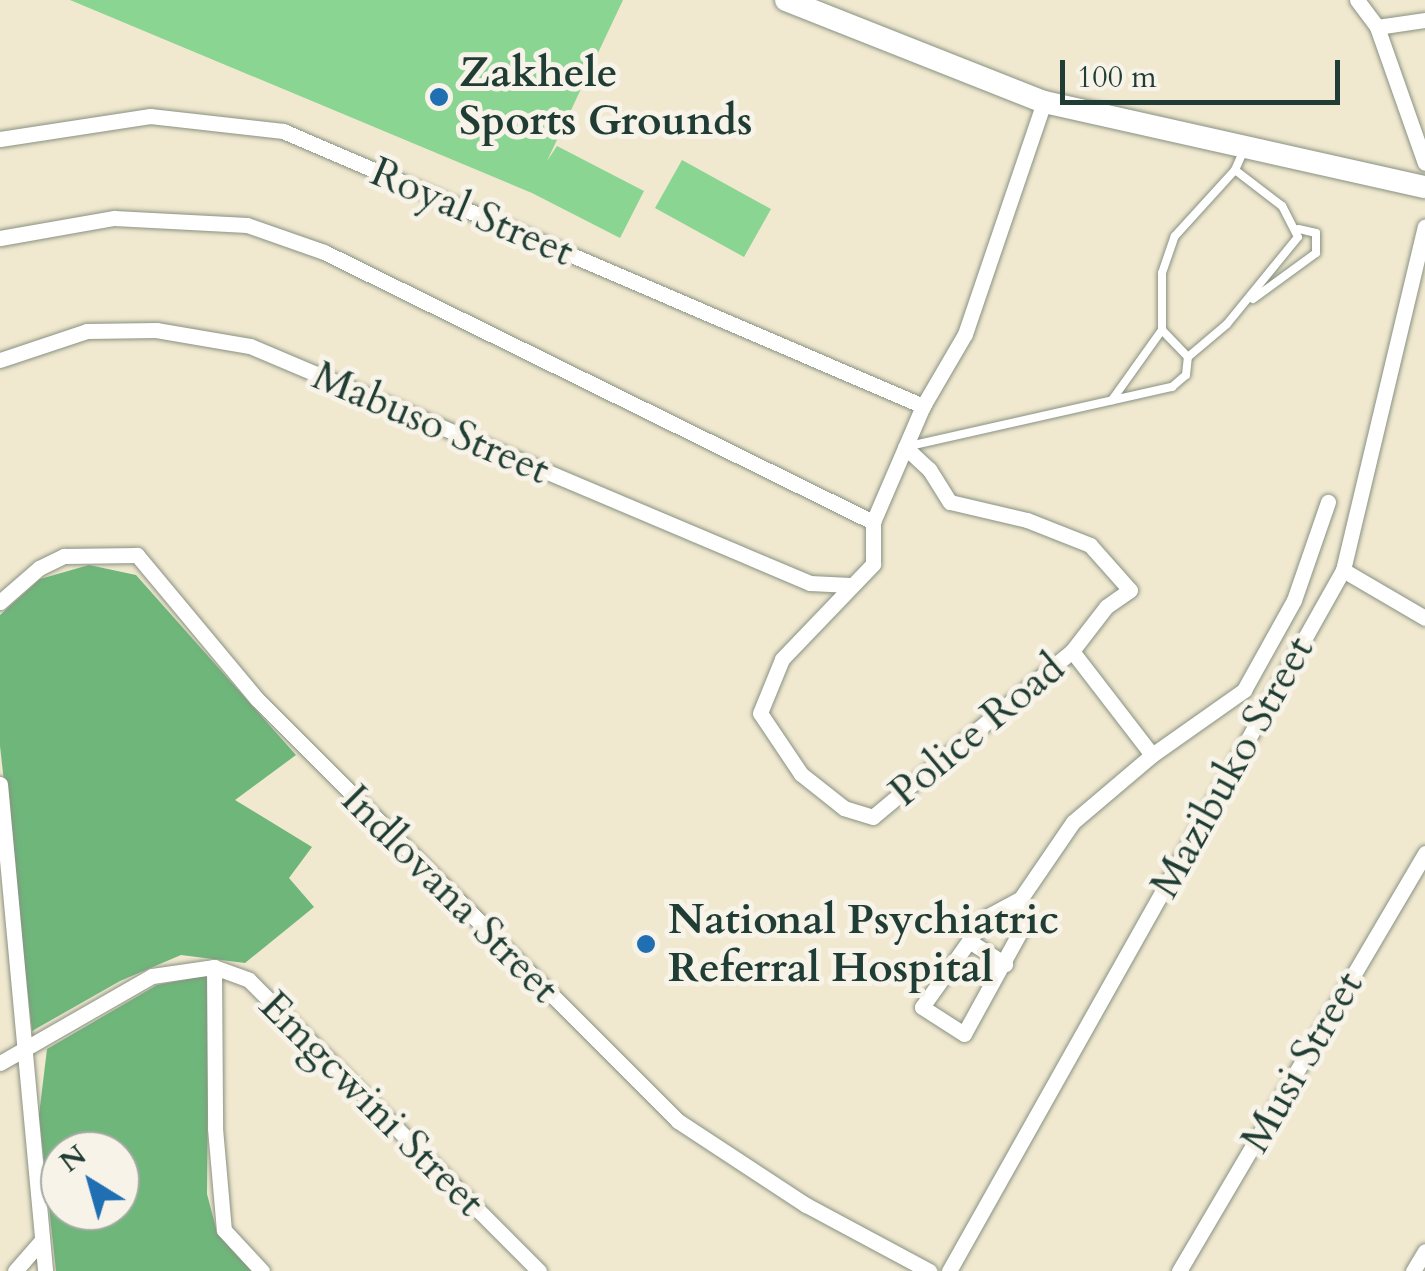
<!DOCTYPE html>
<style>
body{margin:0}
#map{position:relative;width:1425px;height:1271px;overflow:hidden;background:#f0e8cf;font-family:Cardo,serif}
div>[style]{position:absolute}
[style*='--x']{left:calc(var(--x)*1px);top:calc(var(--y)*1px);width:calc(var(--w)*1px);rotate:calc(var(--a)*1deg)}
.green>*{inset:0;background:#8ad591}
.forest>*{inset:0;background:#6fb67b}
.roads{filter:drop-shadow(0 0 2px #889282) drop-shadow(0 0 2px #889282)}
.service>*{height:8px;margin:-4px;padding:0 4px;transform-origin:4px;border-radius:4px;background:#fff}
.minor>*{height:15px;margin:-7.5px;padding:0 7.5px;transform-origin:7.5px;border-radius:7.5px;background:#fff}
.secondary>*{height:22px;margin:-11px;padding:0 11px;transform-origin:11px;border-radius:11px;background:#fff}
.dots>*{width:28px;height:28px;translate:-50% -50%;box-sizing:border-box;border:5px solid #f7f3e8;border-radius:50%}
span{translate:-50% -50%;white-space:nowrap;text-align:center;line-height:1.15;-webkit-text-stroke:10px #f7f3e8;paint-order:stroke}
.poi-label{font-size:42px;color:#1f3d34;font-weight:700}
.left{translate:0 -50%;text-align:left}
.street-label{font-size:42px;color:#1f3d34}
.north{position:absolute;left:40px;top:1131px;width:100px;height:100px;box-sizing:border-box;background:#f7f3e8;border:2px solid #a1aaa0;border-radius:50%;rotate:323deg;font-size:28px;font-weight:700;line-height:40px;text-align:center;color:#1f3d34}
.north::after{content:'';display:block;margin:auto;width:35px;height:45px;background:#1f6fb2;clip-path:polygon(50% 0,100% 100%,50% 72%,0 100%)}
.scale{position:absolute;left:1060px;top:60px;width:280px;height:45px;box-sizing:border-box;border:5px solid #1f3d34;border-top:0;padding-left:12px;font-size:30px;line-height:35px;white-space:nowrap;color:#1f3d34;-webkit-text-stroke:8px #f7f3e8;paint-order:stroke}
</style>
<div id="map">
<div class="green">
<i style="clip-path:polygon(70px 0,623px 0,547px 161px,557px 146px,644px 191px,620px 238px,532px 193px)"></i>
<i style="clip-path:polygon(682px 160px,771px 209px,744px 257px,655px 208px)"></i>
</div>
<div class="forest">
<i style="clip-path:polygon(89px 565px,136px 575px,296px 755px,235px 800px,312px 847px,289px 878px,314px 907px,245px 963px,181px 955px,120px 981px,32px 1031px,0 746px,0 615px,40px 579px)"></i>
<i style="clip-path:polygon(evenodd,209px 975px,207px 1194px,217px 1232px,252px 1271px,56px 1271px,39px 1115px,47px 1049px,157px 985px,209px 975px,60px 1151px,120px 1151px,120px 1211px,60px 1211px,60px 1151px)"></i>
</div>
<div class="roads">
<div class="service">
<i style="--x:1253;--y:299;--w:78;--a:-36.1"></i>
<i style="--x:1316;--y:253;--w:20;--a:-90"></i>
<i style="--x:1316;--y:233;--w:18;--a:-167"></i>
<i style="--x:1188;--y:357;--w:37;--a:-134"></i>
<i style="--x:1162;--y:330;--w:57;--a:-90"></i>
<i style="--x:1162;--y:273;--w:39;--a:-71"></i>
<i style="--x:1175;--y:236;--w:89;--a:-47.7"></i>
<i style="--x:1112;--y:400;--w:86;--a:-54.5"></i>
<i style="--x:905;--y:447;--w:274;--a:-12.7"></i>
<i style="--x:1172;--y:387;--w:18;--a:-41"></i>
<i style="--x:1186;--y:375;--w:18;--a:-84"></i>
<i style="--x:1188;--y:357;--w:51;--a:-40.2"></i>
<i style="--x:1227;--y:324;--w:112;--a:-50.8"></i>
<i style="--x:1298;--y:237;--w:35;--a:-117"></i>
<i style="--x:1282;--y:206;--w:59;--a:-142.5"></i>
<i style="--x:1235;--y:170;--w:22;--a:-66"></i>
</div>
<div class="minor">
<i style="--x:1357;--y:0;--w:34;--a:53"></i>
<i style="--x:1377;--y:27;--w:144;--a:70.6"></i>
<i style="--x:1377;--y:27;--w:49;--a:-8.3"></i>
<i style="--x:0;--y:139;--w:152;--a:-8.7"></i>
<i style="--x:150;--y:116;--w:134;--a:6.4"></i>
<i style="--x:283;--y:131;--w:697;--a:23.25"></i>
<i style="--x:0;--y:238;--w:116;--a:-10"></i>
<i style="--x:114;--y:218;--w:133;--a:3"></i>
<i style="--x:247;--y:225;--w:82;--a:19.3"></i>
<i style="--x:324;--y:252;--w:612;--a:26.19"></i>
<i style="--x:0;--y:360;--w:92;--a:-18.4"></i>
<i style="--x:87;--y:331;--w:69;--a:-0.8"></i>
<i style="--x:156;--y:330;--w:95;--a:9.7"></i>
<i style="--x:250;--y:346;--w:608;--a:22.94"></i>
<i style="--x:810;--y:583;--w:40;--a:2.9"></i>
<i style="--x:905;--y:447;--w:33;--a:43"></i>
<i style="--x:929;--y:469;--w:39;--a:58"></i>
<i style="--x:950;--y:502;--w:79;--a:13.2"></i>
<i style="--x:1027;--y:520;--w:68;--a:21.6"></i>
<i style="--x:1090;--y:545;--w:60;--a:48.4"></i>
<i style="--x:1130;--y:590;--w:29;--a:145"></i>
<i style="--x:1106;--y:607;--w:56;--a:127.7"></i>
<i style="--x:1072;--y:651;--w:259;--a:140.2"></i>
<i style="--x:873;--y:817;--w:30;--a:-163"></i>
<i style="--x:844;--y:808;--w:55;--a:-141.7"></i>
<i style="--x:801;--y:774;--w:73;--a:-123.9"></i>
<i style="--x:760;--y:713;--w:58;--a:-67.8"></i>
<i style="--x:782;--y:659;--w:132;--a:-46.2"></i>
<i style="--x:873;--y:564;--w:42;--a:-90"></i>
<i style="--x:873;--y:522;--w:126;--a:-66.7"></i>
<i style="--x:923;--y:406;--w:83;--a:-59.7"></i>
<i style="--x:965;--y:334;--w:245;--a:-71.2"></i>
<i style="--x:1343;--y:570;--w:95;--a:30.3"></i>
<i style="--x:0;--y:602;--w:52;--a:-41.1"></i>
<i style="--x:39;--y:568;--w:28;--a:-26"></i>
<i style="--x:64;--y:556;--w:73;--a:-0.8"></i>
<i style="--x:137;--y:555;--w:187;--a:50.2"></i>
<i style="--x:257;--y:699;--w:596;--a:45.07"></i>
<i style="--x:678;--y:1121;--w:153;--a:33.3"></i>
<i style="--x:806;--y:1205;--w:140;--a:28.2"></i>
<i style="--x:1072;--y:651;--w:131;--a:52.4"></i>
<i style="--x:0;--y:784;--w:489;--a:84.7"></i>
<i style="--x:1021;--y:898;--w:34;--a:92"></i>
<i style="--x:1020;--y:932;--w:116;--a:118.8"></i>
<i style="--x:964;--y:1034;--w:50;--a:-147.3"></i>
<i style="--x:922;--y:1007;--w:110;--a:-54.6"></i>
<i style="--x:986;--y:917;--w:40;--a:-28"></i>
<i style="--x:1021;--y:898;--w:92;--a:-55.6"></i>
<i style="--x:1073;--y:822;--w:104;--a:-40.3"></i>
<i style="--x:1152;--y:755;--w:113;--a:-35.2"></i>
<i style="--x:1244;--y:690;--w:103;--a:-60.9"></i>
<i style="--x:1294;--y:600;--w:104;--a:-70.9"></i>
<i style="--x:969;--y:941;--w:43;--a:32.6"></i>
<i style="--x:214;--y:967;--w:161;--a:89.6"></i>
<i style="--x:215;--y:1128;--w:102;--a:85"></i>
<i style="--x:224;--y:1230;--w:56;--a:47.2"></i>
<i style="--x:0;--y:1063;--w:175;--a:-29.8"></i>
<i style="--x:152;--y:976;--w:63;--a:-8.3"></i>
<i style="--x:214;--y:967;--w:37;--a:20"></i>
<i style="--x:249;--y:980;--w:411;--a:45.1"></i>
<i style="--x:15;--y:1271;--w:40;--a:-49"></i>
<i style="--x:949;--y:1271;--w:804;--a:-60.66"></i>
<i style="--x:1343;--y:570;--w:353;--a:-76.6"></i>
<i style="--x:1179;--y:1271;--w:485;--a:-59.5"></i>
<i style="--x:1413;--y:1271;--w:23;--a:-59"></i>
</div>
<div class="secondary">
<i style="--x:786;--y:0;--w:277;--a:21.6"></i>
<i style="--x:1044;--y:102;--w:390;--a:12.6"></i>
</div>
</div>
<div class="dots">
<i style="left:439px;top:97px;background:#1f6fb2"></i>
<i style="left:646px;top:944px;background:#1f6fb2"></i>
</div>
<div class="poi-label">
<span class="left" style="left:459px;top:97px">Zakhele<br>Sports Grounds</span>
<span class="left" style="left:668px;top:944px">National Psychiatric<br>Referral Hospital</span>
</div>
<div class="street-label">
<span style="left:472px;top:212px;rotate:23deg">Royal Street</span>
<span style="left:431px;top:423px;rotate:23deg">Mabuso Street</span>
<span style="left:977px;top:730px;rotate:-40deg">Police Road</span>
<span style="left:1232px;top:767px;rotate:-61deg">Mazibuko Street</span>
<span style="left:450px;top:894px;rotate:45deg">Indlovana Street</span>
<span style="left:1302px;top:1062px;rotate:-60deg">Musi Street</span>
<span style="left:372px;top:1104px;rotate:45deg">Emgcwini Street</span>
</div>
<div class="north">N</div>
<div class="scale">100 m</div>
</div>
